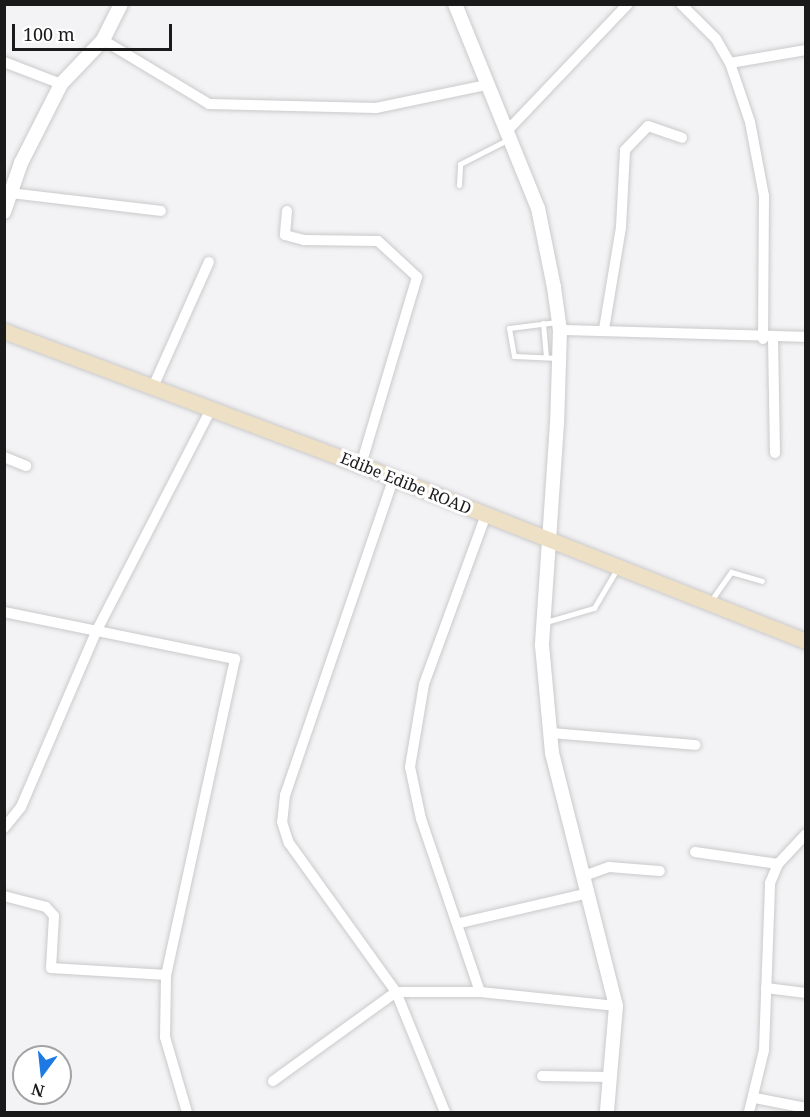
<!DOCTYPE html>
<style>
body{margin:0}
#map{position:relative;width:810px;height:1117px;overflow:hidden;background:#f3f3f5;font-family:"Noto Serif",serif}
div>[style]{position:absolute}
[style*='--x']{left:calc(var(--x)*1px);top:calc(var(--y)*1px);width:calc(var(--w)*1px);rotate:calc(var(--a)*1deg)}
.roads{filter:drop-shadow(0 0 2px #cacacc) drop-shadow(0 0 2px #cacacc)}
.service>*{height:5px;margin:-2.5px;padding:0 2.5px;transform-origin:2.5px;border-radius:2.5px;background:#fff}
.minor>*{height:10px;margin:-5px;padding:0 5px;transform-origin:5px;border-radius:5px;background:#fff}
.tertiary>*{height:14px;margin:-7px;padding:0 7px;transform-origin:7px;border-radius:7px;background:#fff}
.secondary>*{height:15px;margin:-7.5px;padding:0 7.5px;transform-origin:7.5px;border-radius:7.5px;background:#eee0c5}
span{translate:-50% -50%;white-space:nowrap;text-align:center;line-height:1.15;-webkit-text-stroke:6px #fff;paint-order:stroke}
.street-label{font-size:16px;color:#1a1a1b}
.frame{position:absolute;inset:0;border:6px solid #1a1a1b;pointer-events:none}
.north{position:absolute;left:12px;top:1045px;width:60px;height:60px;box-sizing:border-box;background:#fff;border:2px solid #a3a3a4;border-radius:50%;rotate:195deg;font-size:16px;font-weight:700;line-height:24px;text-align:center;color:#1a1a1b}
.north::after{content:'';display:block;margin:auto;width:21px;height:27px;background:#1d79e3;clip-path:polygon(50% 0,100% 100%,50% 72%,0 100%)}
.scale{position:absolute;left:12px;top:24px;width:160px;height:27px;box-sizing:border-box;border:3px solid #1a1a1b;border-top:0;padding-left:8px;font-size:18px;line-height:21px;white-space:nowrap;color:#1a1a1b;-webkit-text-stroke:4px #fff;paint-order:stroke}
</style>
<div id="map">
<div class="roads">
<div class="service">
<i style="--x:459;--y:185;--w:21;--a:-87"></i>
<i style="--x:460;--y:164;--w:55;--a:-27"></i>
<i style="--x:557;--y:322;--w:48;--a:172.9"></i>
<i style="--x:509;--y:328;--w:28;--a:80"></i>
<i style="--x:514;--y:356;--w:44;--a:2.6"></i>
<i style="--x:543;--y:323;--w:34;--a:85"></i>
<i style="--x:710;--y:602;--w:37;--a:-55"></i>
<i style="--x:731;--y:572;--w:32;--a:16"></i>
<i style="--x:546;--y:622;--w:50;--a:-16.3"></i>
<i style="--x:594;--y:608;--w:45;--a:-59.5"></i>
</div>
<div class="minor">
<i style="--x:681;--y:4;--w:49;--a:45"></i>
<i style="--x:716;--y:39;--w:28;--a:60"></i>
<i style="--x:730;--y:63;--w:62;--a:71.3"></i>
<i style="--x:750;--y:122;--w:75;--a:79.3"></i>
<i style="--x:764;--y:196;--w:143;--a:90.4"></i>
<i style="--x:103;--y:40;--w:124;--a:31.1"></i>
<i style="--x:209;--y:104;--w:167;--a:1.4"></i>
<i style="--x:376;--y:108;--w:112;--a:-11.8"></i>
<i style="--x:4;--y:62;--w:61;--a:21.1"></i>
<i style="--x:730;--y:63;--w:77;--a:-9.7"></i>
<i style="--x:507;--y:131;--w:175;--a:-46.4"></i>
<i style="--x:10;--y:193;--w:152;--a:6.8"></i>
<i style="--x:287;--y:211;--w:24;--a:95"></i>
<i style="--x:285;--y:235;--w:20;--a:15"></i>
<i style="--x:304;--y:240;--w:74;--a:0.8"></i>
<i style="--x:378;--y:241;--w:53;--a:42.7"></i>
<i style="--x:417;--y:277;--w:196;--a:106.6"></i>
<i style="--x:604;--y:329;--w:103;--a:-80.5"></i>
<i style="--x:621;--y:227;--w:77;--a:-87"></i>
<i style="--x:625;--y:150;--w:33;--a:-46"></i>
<i style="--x:648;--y:126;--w:36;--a:19"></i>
<i style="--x:560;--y:330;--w:246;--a:1.6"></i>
<i style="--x:773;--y:338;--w:115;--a:89"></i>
<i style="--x:153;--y:387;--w:137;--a:-65.9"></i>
<i style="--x:4;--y:457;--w:24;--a:22"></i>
<i style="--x:394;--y:477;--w:336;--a:108.9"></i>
<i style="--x:285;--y:795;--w:27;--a:96"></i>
<i style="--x:282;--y:822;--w:22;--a:72"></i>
<i style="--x:289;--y:843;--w:183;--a:54.3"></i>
<i style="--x:396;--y:992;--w:130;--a:67.8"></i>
<i style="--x:4;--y:612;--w:236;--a:11.5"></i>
<i style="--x:235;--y:659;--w:323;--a:102.3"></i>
<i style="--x:166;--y:975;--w:62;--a:90.9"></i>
<i style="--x:165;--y:1037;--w:78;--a:73.7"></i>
<i style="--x:550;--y:733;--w:146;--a:4.7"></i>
<i style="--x:4;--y:828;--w:27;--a:-51"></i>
<i style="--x:21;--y:807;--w:193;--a:-66.8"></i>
<i style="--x:97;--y:630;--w:249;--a:-62.7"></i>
<i style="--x:695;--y:852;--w:84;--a:8.2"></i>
<i style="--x:584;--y:876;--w:27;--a:-20"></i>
<i style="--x:609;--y:867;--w:51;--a:4.5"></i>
<i style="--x:4;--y:896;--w:43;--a:14.7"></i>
<i style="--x:46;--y:907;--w:12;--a:48"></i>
<i style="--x:54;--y:916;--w:52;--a:93.3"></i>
<i style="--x:51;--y:968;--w:115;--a:3.5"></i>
<i style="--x:460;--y:923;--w:132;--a:-13.1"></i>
<i style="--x:766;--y:988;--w:40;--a:7.1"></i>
<i style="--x:480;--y:992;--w:183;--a:-108.8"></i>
<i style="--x:421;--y:819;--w:53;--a:-101.9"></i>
<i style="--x:410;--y:767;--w:84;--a:-80.4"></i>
<i style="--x:424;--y:684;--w:180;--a:-69.9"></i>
<i style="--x:542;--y:1076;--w:69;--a:0.8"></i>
<i style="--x:273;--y:1081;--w:152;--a:-35.9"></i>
<i style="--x:396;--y:992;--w:84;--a:0"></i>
<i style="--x:480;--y:992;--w:137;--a:5.9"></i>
<i style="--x:755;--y:1098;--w:52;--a:11.1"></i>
<i style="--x:749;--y:1112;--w:64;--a:-76.4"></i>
<i style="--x:764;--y:1050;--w:167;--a:-87.9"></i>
<i style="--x:770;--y:883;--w:21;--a:-67"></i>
<i style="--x:778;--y:864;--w:41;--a:-47"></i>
</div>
<div class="tertiary">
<i style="--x:455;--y:4;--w:220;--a:67.9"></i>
<i style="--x:538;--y:208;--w:81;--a:78.6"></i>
<i style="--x:554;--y:287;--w:43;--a:82.1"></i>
<i style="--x:560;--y:330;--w:93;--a:91.8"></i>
<i style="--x:557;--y:423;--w:223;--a:93.9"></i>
<i style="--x:542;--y:645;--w:108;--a:84.7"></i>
<i style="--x:552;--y:753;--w:261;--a:75.8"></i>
<i style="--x:616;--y:1006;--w:106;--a:94.9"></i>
<i style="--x:4;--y:212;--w:52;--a:-70.9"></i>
<i style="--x:21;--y:163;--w:89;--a:-63.1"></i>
<i style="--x:61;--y:84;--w:61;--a:-46.3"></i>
<i style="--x:103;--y:40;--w:40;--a:-63.4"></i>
</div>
<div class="secondary">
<i style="--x:4;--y:331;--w:381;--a:20.6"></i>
<i style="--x:361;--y:465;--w:479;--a:21.6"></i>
</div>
</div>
<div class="street-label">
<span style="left:406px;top:483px;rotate:22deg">Edibe Edibe ROAD</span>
</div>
<div class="frame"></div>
<div class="north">N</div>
<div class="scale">100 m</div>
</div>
